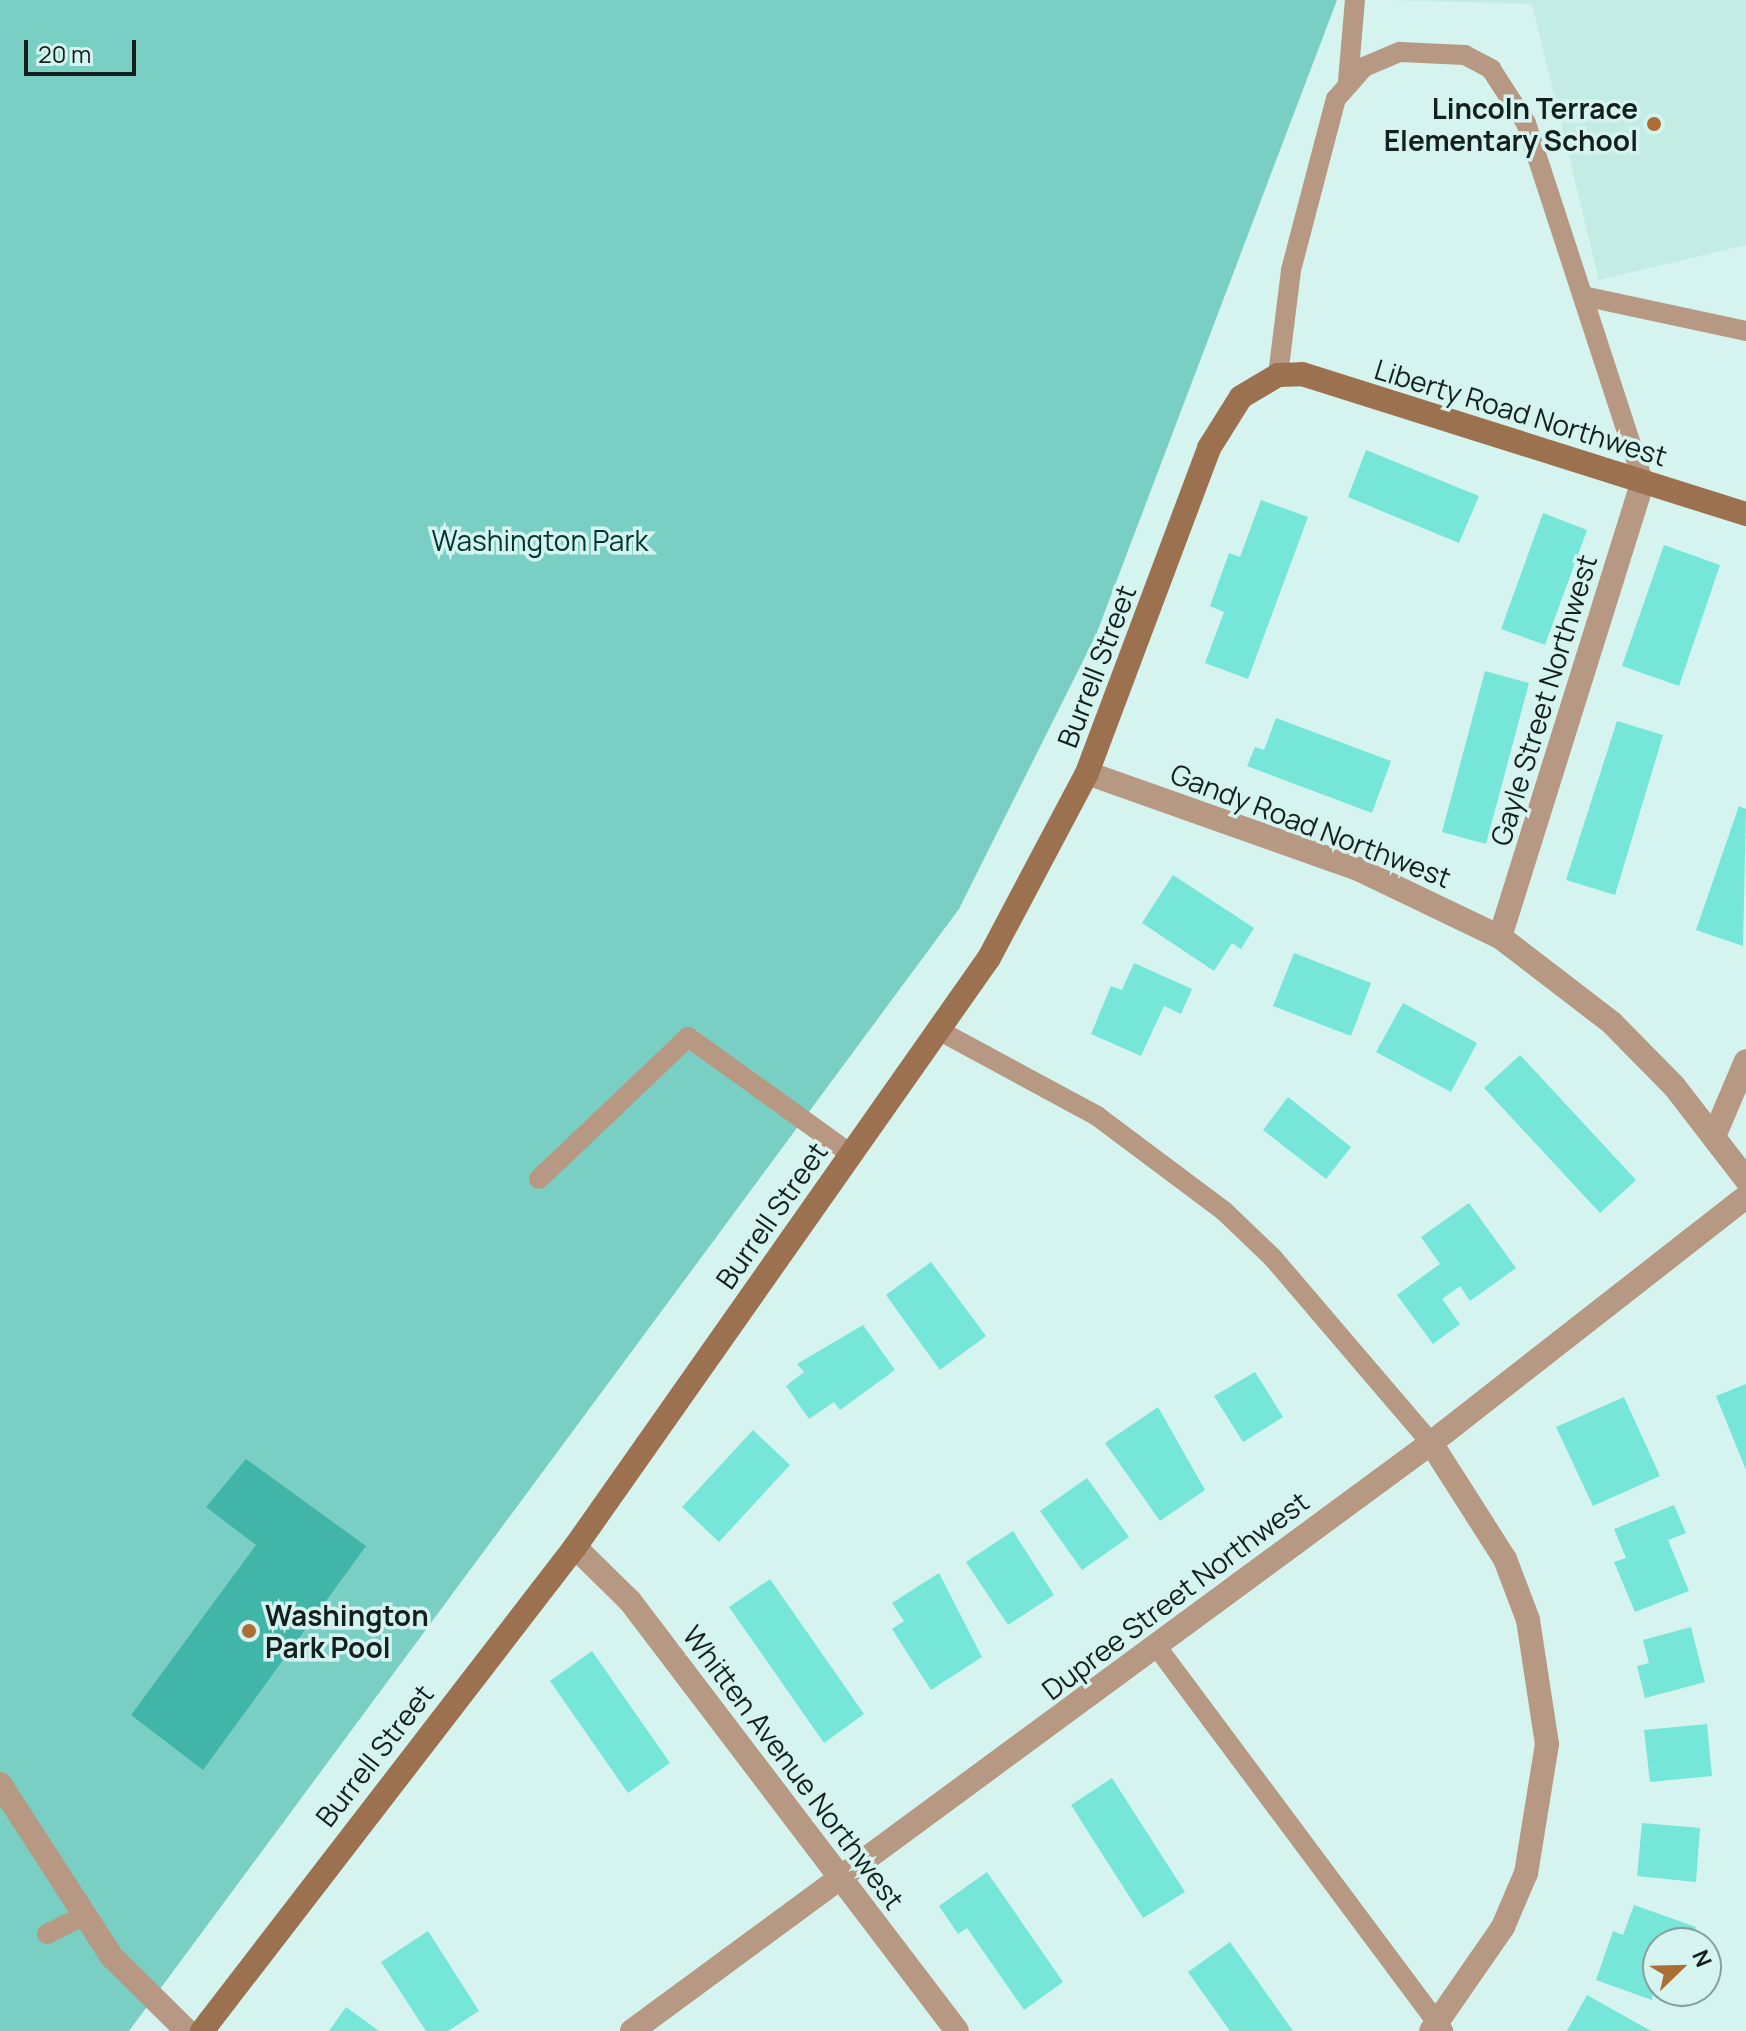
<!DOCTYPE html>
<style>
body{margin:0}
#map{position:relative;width:1746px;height:2031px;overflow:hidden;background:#d5f4ef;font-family:Manrope,sans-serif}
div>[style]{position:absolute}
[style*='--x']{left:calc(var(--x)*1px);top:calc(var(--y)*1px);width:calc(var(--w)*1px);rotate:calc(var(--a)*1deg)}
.built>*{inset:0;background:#c3ece5}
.green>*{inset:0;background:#7acfc4}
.water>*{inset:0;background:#40b5a8}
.building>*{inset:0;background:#76e6d8}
.lane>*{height:20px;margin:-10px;padding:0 10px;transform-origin:10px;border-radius:10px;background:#b79983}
.street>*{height:24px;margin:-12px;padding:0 12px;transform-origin:12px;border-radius:12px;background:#b79983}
.secondary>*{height:24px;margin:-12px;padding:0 12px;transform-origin:12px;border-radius:12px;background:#9b714f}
.dots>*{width:22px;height:22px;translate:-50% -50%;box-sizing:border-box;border:4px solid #d5f4ef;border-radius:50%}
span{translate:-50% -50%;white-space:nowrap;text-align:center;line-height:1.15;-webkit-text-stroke:7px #d5f4ef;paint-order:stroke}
.poi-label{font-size:28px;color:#14201e;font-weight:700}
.right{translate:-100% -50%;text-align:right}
.left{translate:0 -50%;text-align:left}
.street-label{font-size:28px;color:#14201e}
.park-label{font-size:28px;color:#003631}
.north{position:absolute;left:1642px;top:1927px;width:80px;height:80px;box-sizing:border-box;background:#d5f4ef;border:2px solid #889f9b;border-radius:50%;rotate:67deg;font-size:22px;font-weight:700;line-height:32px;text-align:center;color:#14201e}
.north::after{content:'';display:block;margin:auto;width:28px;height:36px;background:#ad6e35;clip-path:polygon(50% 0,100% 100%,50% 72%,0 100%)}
.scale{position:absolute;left:24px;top:40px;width:112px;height:36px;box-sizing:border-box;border:4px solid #14201e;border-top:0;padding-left:10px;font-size:24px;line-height:28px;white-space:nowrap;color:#14201e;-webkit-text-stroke:6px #d5f4ef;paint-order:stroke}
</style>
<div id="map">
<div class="built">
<i style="clip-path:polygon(1389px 0,1746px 0,1746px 245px,1599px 280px,1532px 4px)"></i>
</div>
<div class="green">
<i style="clip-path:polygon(0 0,1337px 0,1096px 635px,959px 909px,129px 2031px,0 2031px)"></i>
</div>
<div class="water">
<i style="clip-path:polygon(246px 1459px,366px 1546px,203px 1770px,131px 1715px,256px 1545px,206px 1507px)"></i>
</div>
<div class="building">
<i style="clip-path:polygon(1366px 450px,1479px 496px,1459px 543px,1348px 497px)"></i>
<i style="clip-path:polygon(1261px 500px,1308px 517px,1248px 679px,1205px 663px,1224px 612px,1210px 606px,1229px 553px,1240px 557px)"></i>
<i style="clip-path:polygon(1543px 513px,1587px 530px,1545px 645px,1501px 629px)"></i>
<i style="clip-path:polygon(1664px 545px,1720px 565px,1679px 686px,1622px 666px)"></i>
<i style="clip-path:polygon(1485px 671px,1529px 683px,1486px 844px,1442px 832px)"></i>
<i style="clip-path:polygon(1276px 718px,1391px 761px,1372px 813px,1247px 766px,1255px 747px,1264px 750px)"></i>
<i style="clip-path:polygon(1617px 721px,1663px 735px,1615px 895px,1566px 880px)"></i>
<i style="clip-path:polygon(1739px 806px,1746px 809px,1743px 946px,1696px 930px)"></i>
<i style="clip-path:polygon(1173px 875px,1254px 928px,1241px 949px,1232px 943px,1214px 971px,1142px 923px)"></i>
<i style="clip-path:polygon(1294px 953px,1371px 983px,1351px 1036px,1273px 1006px)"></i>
<i style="clip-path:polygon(1134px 963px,1192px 989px,1181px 1014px,1164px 1006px,1141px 1056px,1091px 1034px,1111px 986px,1122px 990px)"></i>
<i style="clip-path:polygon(1403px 1003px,1477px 1043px,1451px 1092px,1376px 1052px)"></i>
<i style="clip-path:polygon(1520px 1055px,1636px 1180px,1600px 1213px,1484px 1088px)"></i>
<i style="clip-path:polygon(1288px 1097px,1351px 1147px,1326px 1179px,1263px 1130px)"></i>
<i style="clip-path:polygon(1469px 1203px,1516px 1268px,1470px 1301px,1460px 1286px,1442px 1299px,1460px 1324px,1433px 1344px,1397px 1295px,1440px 1264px,1421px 1237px)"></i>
<i style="clip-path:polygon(931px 1262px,986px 1336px,940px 1370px,886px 1295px)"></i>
<i style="clip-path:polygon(863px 1325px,895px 1370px,840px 1410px,834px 1402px,809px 1419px,786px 1386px,804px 1372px,797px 1364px)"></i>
<i style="clip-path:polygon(1255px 1372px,1283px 1417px,1243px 1442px,1214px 1396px)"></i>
<i style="clip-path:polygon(1746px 1384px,1746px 1470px,1716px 1396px)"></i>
<i style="clip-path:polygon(1624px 1397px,1660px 1476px,1593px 1506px,1556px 1427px)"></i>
<i style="clip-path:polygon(1158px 1407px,1205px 1490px,1160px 1521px,1105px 1443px)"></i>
<i style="clip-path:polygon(753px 1430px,790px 1465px,719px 1542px,682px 1507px)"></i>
<i style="clip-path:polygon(1087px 1478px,1129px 1537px,1082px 1570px,1040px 1511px)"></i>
<i style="clip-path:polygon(1674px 1505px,1686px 1533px,1668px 1540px,1689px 1591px,1635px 1612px,1614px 1562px,1626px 1558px,1614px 1529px)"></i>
<i style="clip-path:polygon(1013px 1531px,1054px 1595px,1008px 1625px,966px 1562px)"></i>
<i style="clip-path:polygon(939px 1573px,982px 1657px,931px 1690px,892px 1629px,904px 1621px,892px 1603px)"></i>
<i style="clip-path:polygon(770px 1579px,864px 1714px,824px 1743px,729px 1607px)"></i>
<i style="clip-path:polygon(1691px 1627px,1705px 1682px,1645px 1698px,1637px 1666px,1649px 1663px,1643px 1640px)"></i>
<i style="clip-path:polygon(592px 1651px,670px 1763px,628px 1793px,550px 1681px)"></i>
<i style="clip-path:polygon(1707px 1724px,1712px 1776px,1650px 1782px,1644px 1730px)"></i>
<i style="clip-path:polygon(1112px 1778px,1185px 1892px,1143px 1918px,1071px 1805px)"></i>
<i style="clip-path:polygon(1642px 1823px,1700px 1828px,1696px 1882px,1637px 1876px)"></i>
<i style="clip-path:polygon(987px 1872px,1063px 1982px,1024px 2010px,967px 1928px,958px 1934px,939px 1906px)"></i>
<i style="clip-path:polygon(1634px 1905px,1696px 1927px,1691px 1943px,1658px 1943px,1652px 2000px,1596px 1980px,1613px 1931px,1623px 1935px)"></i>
<i style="clip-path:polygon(428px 1931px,479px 2011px,448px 2031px,426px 2031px,381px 1962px)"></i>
<i style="clip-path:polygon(1230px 1942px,1293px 2031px,1230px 2031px,1188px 1972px)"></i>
<i style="clip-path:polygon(1587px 1995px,1651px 2031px,1567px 2031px)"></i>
<i style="clip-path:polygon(346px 2007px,379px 2031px,329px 2031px)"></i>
</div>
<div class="lane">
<i style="--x:1348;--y:81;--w:81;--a:-85.1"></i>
<i style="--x:1583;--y:296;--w:167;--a:12.1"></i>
<i style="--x:1278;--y:375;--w:106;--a:-82.9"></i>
<i style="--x:1291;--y:270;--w:177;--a:-75.3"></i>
<i style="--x:1336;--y:99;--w:43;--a:-48.8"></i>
<i style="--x:1364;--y:67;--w:39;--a:-23"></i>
<i style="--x:1400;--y:52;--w:65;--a:2.6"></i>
<i style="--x:1465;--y:55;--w:30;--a:28"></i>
<i style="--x:1491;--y:69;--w:64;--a:57.1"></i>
<i style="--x:1526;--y:123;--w:377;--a:71.9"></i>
<i style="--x:940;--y:1031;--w:179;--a:28.4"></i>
<i style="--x:1097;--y:1116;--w:159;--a:36.8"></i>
<i style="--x:1224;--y:1211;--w:68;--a:43.8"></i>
<i style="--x:1273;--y:1258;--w:243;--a:49.5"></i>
<i style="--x:539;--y:1179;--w:206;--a:-43.6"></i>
<i style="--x:688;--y:1037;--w:201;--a:35.7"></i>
<i style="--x:1157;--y:1647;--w:479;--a:53.3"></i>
<i style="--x:47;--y:1934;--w:42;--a:-26.6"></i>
</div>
<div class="street">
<i style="--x:1087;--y:773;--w:288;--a:19.5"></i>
<i style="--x:1358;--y:869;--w:157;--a:25.6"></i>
<i style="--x:1500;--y:937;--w:141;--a:37.5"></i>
<i style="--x:1612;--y:1023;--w:88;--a:45.5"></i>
<i style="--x:1674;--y:1086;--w:118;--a:52.3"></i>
<i style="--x:1500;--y:937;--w:478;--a:-72.6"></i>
<i style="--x:1715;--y:1134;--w:79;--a:-67"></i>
<i style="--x:1431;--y:1443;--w:138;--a:57.5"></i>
<i style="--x:1505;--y:1559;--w:65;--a:69.3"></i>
<i style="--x:1528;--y:1620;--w:125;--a:81.3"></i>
<i style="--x:1547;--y:1744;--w:131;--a:99.2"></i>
<i style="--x:1526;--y:1873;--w:59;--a:113.1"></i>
<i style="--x:1503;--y:1927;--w:126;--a:124.7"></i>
<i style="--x:575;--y:1547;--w:77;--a:44.5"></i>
<i style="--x:630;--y:1601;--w:540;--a:52.75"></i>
<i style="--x:0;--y:1784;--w:206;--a:57.1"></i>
<i style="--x:112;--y:1957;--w:105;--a:44.6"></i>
<i style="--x:632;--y:2031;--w:992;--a:-36.35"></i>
<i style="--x:1431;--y:1443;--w:400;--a:-38"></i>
</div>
<div class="secondary">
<i style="--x:202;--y:2031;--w:611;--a:-52.38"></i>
<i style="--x:575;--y:1547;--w:720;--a:-54.9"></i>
<i style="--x:989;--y:958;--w:209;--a:-62.1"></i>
<i style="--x:1087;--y:773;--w:347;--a:-69.4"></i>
<i style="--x:1209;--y:448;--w:60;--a:-57.9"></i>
<i style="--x:1241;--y:397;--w:43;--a:-30.7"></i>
<i style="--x:1278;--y:375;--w:24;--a:-2"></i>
<i style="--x:1302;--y:374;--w:466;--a:17.5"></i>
</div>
<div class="dots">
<i style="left:1654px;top:124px;background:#ad6e35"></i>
<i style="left:249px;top:1631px;background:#ad6e35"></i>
</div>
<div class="poi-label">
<span class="right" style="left:1638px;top:124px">Lincoln Terrace<br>Elementary School</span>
<span class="left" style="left:265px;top:1631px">Washington<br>Park Pool</span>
</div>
<div class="street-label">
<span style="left:1521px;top:412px;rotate:17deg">Liberty Road Northwest</span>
<span style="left:1096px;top:666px;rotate:-69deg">Burrell Street</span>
<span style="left:1543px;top:700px;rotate:-73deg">Gayle Street Northwest</span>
<span style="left:1311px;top:825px;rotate:21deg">Gandy Road Northwest</span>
<span style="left:771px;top:1215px;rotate:-55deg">Burrell Street</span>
<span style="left:1175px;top:1595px;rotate:-37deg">Dupree Street Northwest</span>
<span style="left:374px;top:1755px;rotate:-52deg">Burrell Street</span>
<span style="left:794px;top:1767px;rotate:53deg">Whitten Avenue Northwest</span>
</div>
<div class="park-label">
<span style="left:540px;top:540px">Washington Park</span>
</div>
<div class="north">N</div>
<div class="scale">20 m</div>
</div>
